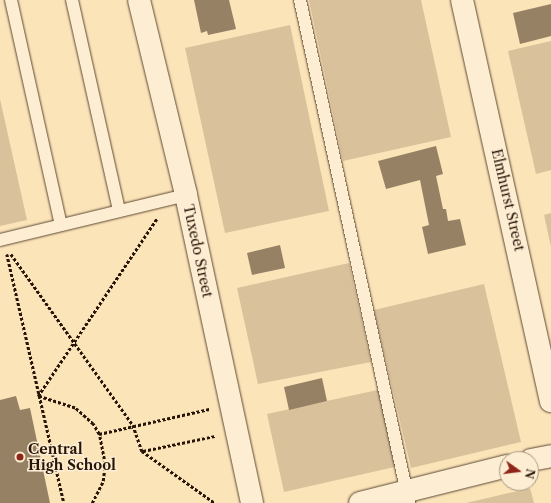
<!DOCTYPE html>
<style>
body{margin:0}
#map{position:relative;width:551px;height:503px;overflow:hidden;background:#fce4b9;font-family:"Libre Caslon Text",serif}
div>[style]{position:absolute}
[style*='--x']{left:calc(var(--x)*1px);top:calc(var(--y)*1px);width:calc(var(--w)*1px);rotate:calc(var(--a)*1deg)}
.green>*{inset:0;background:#d8c19b}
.building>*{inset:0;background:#968164}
.path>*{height:2.5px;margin-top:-1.25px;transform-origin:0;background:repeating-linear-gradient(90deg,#271508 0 3px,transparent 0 5px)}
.roads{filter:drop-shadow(0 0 1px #5c4934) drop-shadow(0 0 1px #5c4934)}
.service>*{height:12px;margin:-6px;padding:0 6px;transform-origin:6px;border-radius:6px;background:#fdedd2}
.minor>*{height:22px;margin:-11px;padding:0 11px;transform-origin:11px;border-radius:11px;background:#fdedd2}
.dots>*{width:11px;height:11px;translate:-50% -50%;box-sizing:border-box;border:2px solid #fdedd2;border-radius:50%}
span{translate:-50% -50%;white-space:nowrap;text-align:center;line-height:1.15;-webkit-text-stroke:3px #fdedd2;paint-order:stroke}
.street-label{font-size:14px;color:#271508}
.poi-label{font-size:14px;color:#271508;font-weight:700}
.left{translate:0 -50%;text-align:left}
.north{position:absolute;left:499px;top:451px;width:40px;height:40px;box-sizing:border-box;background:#fdedd2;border:1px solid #a79781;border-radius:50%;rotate:104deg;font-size:11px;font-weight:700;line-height:16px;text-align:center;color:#271508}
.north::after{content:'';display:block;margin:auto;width:14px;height:18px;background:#8f2418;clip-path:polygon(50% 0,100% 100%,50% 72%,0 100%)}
</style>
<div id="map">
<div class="green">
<i style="clip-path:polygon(309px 0,421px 0,451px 137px,343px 161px)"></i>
<i style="clip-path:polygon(290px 25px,329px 211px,225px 233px,185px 48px)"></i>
<i style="clip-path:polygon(551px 41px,551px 170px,536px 174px,508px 51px)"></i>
<i style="clip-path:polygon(0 99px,27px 220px,0 226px)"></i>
<i style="clip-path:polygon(551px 213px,551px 247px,544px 215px)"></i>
<i style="clip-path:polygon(349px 263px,371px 362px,258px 384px,237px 288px)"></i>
<i style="clip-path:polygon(484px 284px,521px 442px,411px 468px,374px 310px)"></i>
<i style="clip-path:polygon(382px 389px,399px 466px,284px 492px,267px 414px)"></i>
<i style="clip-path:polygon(530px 488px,534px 503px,466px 503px)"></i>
</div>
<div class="building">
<i style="clip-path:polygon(194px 0,229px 0,236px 29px,208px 35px,207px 31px,201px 33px)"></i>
<i style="clip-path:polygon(551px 4px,551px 36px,520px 44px,513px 13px)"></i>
<i style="clip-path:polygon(436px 146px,443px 174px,436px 176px,443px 209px,446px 209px,448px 221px,460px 219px,466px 245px,428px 254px,422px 227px,429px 225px,420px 180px,386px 189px,378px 161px)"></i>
<i style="clip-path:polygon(280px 245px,285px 268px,252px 275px,247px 253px)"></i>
<i style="clip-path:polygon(322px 378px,327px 401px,289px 410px,284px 387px)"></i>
<i style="clip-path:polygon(16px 396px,20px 410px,30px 408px,50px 503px,0 503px,0 400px)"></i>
</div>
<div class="path">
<i style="--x:7;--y:254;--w:255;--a:77.1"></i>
<i style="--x:11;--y:254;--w:210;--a:54.5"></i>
<i style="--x:133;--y:425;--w:28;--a:71"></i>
<i style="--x:142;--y:451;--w:90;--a:35.5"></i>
<i style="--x:99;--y:434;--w:113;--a:-12.8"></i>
<i style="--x:143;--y:451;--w:74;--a:-11.8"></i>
<i style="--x:92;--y:503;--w:25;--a:-63"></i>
<i style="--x:103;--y:481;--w:17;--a:-83"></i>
<i style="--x:105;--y:464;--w:31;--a:-101"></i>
<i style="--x:99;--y:434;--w:12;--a:-121"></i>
<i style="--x:93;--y:424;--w:24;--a:-138"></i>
<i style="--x:75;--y:408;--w:39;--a:-162"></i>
<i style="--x:38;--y:396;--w:214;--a:-56.2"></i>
</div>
<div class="roads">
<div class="service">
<i style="--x:11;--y:0;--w:230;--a:77.5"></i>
<i style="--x:72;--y:0;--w:216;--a:77.4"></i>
<i style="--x:300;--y:0;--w:515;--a:77.77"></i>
<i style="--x:0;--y:240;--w:191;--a:-13.6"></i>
</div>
<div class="minor">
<i style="--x:139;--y:0;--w:201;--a:76.4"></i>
<i style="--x:186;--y:195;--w:315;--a:77.9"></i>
<i style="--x:462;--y:0;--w:411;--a:77.5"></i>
<i style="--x:531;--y:460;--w:20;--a:-11"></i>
<i style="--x:360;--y:503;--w:152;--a:-14.1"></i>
</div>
</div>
<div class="dots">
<i style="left:20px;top:457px;background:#8f2418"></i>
</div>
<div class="street-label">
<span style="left:508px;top:200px;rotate:77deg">Elmhurst Street</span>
<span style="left:198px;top:251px;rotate:78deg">Tuxedo Street</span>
</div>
<div class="poi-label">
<span class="left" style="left:28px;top:457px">Central<br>High School</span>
</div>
<div class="north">N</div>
</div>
